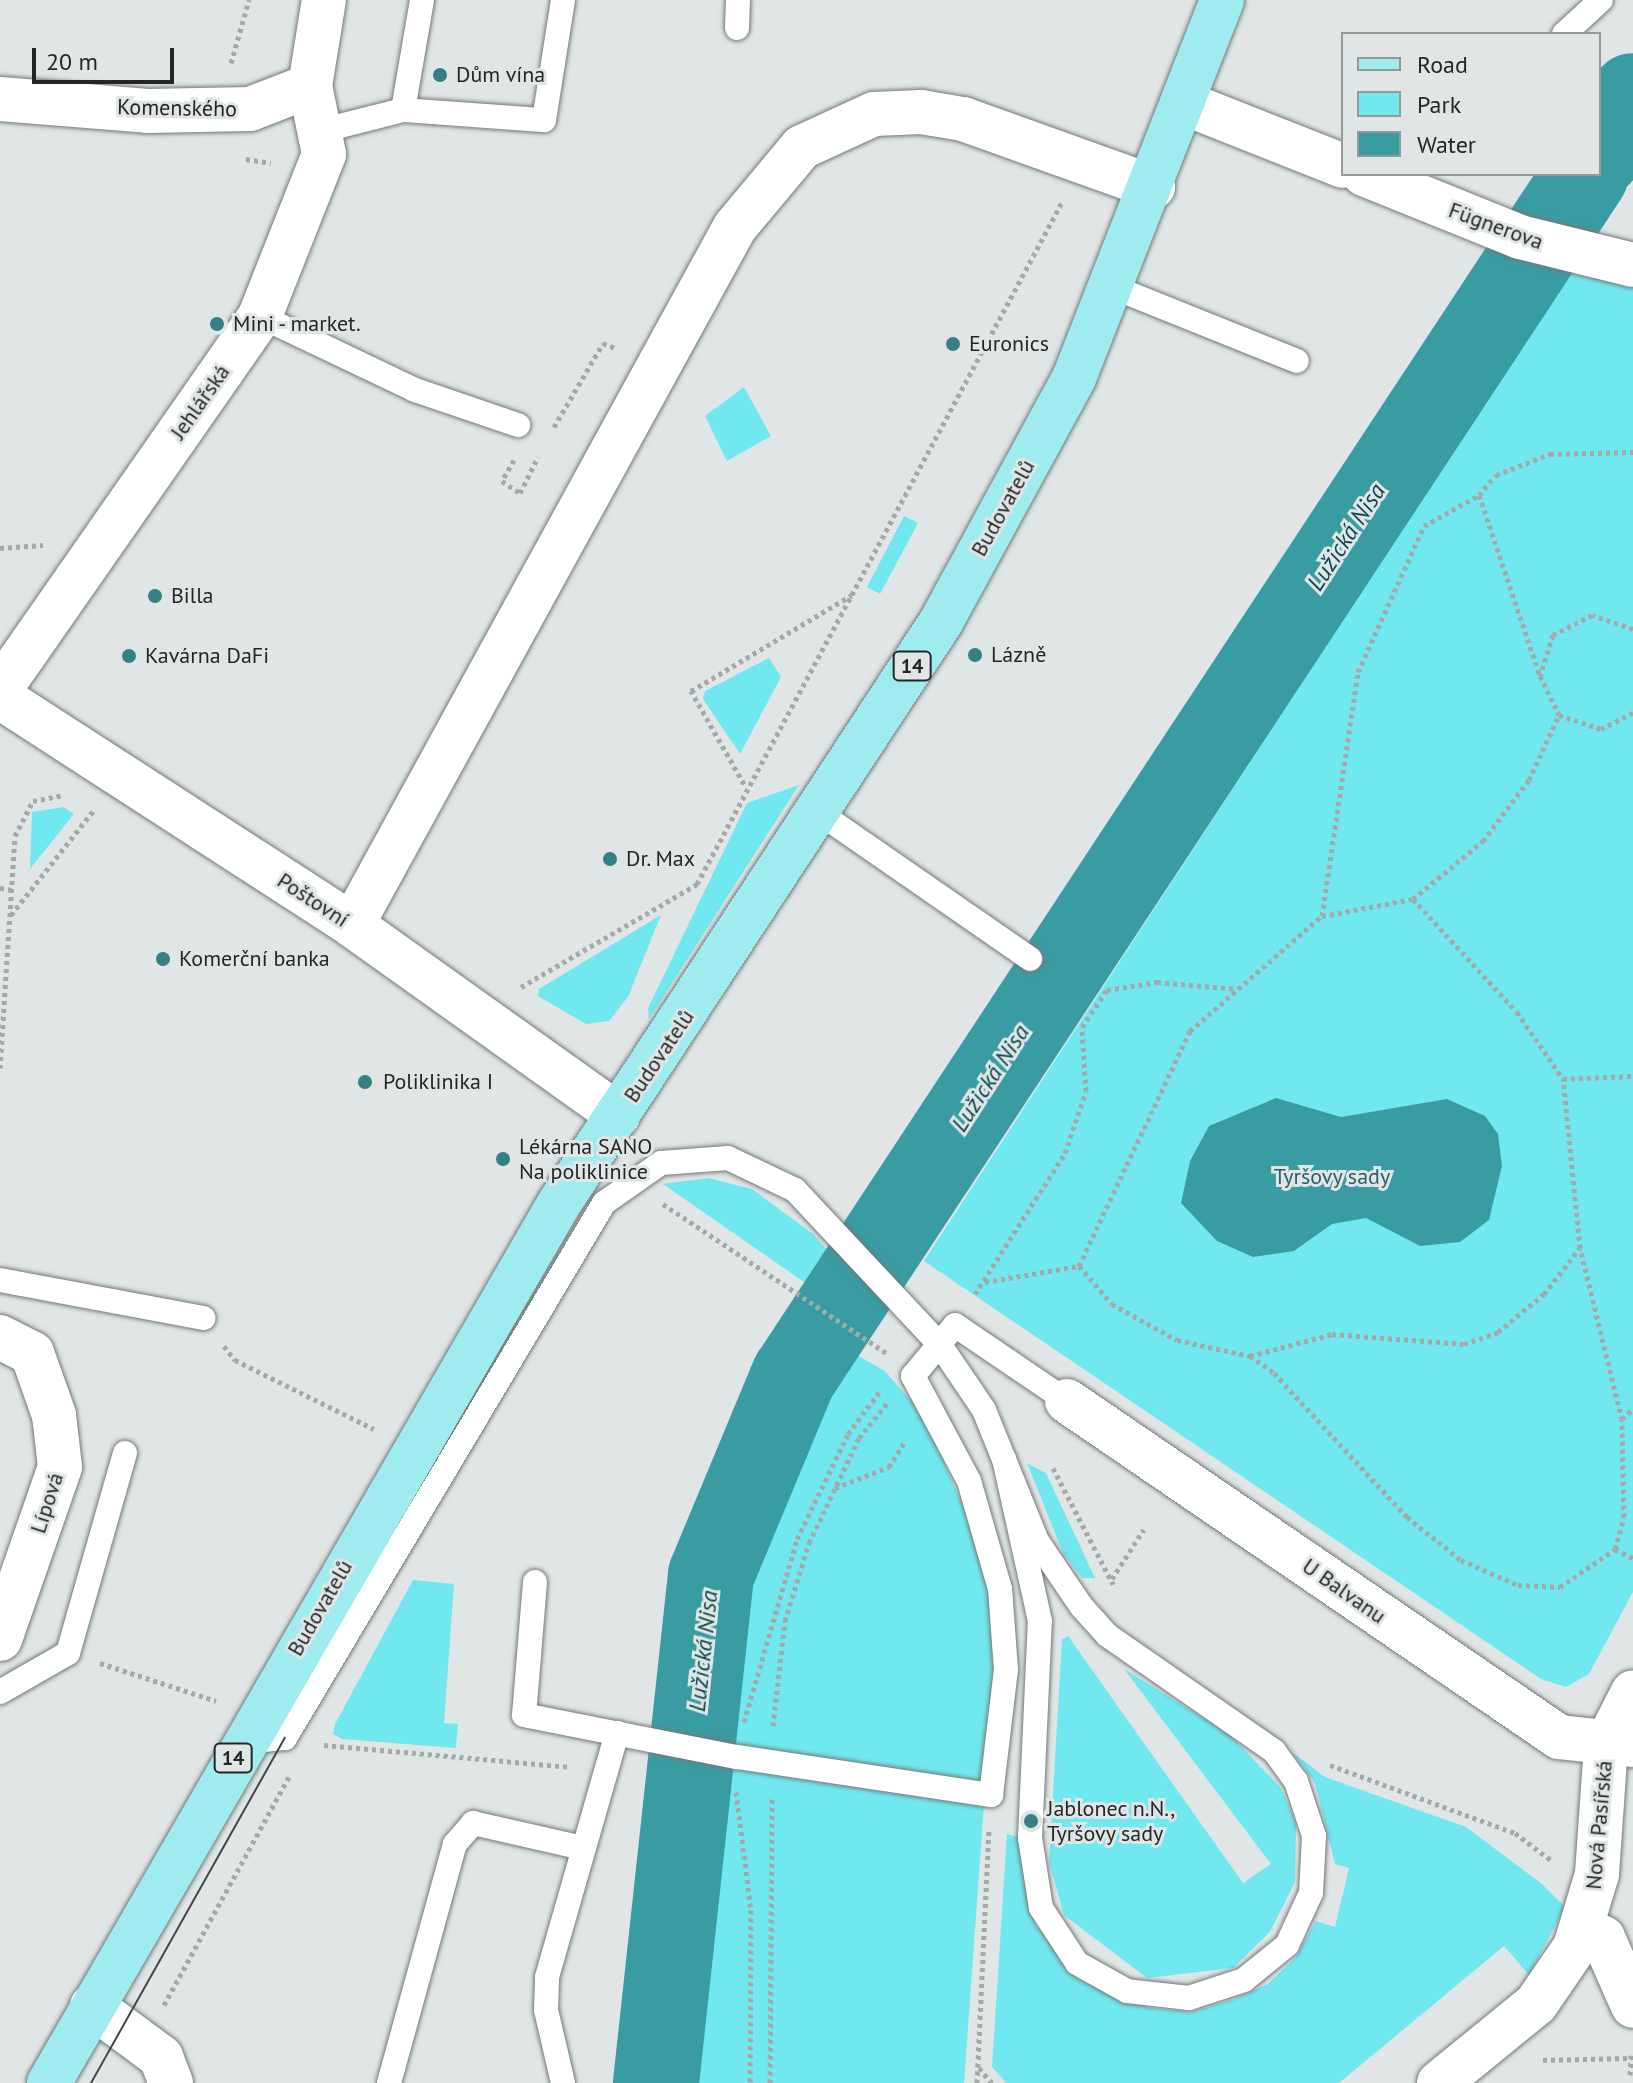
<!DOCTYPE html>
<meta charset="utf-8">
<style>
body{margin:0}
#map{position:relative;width:1633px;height:2083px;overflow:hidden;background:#e0e6e6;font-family:"PT Sans",sans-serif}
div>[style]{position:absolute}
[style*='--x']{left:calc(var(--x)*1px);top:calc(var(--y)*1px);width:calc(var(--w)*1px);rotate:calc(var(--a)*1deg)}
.green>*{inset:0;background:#71e8f0}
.water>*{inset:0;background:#3a9ca3}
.river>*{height:86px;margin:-43px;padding:0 43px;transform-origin:43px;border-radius:43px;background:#3a9ca3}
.path>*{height:5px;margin-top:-2.5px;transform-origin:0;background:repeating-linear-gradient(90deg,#a4a9a9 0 4px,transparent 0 8px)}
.roads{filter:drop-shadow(0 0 2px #737878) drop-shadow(0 0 2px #737878)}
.lane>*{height:24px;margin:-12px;padding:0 12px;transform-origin:12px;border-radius:12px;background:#fff}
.street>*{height:44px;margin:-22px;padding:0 22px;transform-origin:22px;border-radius:22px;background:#fff}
.primary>*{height:44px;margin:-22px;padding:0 22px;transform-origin:22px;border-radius:22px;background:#9eebf0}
.tram>*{height:2px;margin:-1px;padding:0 1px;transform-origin:1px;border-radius:1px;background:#444747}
.dots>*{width:22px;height:22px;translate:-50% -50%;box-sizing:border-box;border:4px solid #e0e6e6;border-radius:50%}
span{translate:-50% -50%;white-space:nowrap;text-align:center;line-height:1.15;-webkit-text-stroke:6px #e0e6e6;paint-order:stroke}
.shield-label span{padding:2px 6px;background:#e0e6e6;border:2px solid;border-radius:6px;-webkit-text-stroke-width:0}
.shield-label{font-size:20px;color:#242626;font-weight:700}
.poi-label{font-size:22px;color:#242626}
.left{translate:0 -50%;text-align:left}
.street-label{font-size:22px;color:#242626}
.park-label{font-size:22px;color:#2a6063}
.water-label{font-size:24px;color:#0d484c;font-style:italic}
.legend{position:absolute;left:1341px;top:32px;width:260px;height:144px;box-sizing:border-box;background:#e0e6e6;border:2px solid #959999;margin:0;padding:10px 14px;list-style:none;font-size:24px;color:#242626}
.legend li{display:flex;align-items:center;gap:16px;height:40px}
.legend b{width:40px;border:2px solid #959999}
.scale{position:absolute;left:32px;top:48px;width:142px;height:36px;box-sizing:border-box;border:4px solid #242626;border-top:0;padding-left:10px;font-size:24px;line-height:28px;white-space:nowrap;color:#242626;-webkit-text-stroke:6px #e0e6e6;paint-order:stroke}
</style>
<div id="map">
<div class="green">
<i style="clip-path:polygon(1570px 273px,1633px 287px,1633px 1592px,1589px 1674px,1566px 1687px,1541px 1679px,924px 1261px)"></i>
<i style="clip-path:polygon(744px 387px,771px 436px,727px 461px,705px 416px)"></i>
<i style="clip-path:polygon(904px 516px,918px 523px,880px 594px,867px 587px)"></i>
<i style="clip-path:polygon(769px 658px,781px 677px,740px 754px,703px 699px,705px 691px)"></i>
<i style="clip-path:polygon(799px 785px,649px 1019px,648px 1008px,747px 803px)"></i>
<i style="clip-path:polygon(63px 807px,74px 814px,30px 869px,32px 812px)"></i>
<i style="clip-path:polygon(661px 915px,628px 997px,609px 1021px,586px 1024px,538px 996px,539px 989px)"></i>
<i style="clip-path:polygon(708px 1178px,752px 1189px,813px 1234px,831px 1254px,811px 1287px,663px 1184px)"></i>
<i style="clip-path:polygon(831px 1340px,885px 1371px,923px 1415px,974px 1531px,989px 1589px,995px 1652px,964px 2083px,680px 2083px,725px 1643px,774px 1465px)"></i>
<i style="clip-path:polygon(1027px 1463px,1046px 1473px,1095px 1578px,1082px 1578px,1063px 1553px)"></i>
<i style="clip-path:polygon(413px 1580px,454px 1584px,444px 1723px,458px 1724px,456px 1748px,342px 1739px,333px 1734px,335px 1724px)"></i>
<i style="clip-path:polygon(1068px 1636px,1243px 1883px,1271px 1864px,1124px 1669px,1229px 1734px,1281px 1788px,1296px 1823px,1295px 1882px,1270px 1932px,1233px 1968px,1147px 1978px,1064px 1915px,1049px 1862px,1062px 1639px)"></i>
<i style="clip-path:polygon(1292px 1752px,1325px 1777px,1466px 1827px,1542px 1884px,1565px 1907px,1529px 1975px,1504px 1946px,1339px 2083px,1006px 2083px,992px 2067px,1007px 1834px,1021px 1838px,1036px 1925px,1079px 1980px,1151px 2008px,1191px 2012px,1234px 1999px,1268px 1984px,1295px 1958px,1316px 1921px,1335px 1927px,1349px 1868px,1335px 1864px,1315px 1783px)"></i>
</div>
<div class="water">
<i style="clip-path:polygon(1276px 1098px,1341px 1117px,1447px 1099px,1485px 1116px,1498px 1134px,1502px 1166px,1489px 1220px,1460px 1242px,1420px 1246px,1366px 1218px,1332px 1224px,1294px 1251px,1253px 1257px,1217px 1241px,1181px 1203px,1190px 1161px,1209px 1126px)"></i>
</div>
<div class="river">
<i style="--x:1599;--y:154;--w:67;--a:-59.6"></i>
<i style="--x:656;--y:2083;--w:511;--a:-83.82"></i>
<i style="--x:711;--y:1575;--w:216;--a:-67.4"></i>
<i style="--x:794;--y:1376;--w:1439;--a:-56.62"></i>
</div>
<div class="path">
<i style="--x:231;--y:63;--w:66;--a:-74.1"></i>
<i style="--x:246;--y:159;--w:25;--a:9"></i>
<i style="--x:554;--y:427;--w:97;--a:-59.7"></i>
<i style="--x:603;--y:343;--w:13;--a:23"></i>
<i style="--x:514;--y:460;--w:24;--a:120"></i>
<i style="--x:502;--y:481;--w:22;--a:34"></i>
<i style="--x:520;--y:493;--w:40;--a:-63.4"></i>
<i style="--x:1479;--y:495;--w:191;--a:71.4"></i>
<i style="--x:0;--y:548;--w:43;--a:-4"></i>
<i style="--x:1633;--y:629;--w:43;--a:-161.1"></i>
<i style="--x:1592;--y:615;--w:44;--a:152.9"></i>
<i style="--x:1553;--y:635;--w:43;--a:107.6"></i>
<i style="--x:1540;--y:676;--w:43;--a:64"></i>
<i style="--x:1559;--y:715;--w:44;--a:18.4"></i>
<i style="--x:1601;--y:729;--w:36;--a:-27"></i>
<i style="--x:744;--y:784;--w:107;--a:-119.7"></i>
<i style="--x:691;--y:691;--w:187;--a:-30.8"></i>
<i style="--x:0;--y:888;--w:12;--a:9"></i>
<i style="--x:1413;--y:899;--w:154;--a:47.4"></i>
<i style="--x:1517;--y:1012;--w:81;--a:55.5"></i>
<i style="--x:1563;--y:1079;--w:70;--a:-2.5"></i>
<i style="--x:11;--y:915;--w:134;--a:-51.7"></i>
<i style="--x:1322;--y:916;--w:247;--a:-81.6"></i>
<i style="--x:1358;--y:672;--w:160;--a:-65.7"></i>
<i style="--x:1424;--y:526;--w:63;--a:-29.4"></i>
<i style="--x:1479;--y:495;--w:26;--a:-50"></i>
<i style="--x:1496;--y:475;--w:58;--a:-21.3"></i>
<i style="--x:1550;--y:454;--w:83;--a:-1.4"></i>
<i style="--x:521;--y:987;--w:204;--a:-30.3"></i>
<i style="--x:697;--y:884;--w:774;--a:-61.84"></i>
<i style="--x:0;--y:1068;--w:232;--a:-86.3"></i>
<i style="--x:15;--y:836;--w:39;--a:-63"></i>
<i style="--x:33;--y:801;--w:31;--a:-11"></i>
<i style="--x:663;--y:1204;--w:270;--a:33.7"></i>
<i style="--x:1079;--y:1266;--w:50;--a:49"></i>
<i style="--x:1112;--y:1304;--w:74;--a:29"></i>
<i style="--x:1177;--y:1340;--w:75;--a:12.4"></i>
<i style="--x:1250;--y:1356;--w:85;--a:-15"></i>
<i style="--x:1332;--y:1334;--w:132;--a:4.3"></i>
<i style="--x:1464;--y:1344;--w:36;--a:-19"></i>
<i style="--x:1498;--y:1332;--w:60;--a:-39.6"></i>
<i style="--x:1544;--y:1294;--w:58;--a:-52"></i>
<i style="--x:1580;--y:1248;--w:170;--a:-95.7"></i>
<i style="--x:985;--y:1282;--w:95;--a:-9.7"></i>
<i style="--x:1079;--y:1266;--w:260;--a:-64.7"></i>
<i style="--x:1190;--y:1031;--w:175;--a:-41.1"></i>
<i style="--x:1322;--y:916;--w:93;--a:-10.6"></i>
<i style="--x:1413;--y:899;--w:91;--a:-39.6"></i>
<i style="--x:1483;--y:841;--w:76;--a:-53"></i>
<i style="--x:1529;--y:780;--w:72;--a:-65.2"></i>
<i style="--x:975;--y:1294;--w:167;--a:-57.4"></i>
<i style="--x:1065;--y:1153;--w:65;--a:-71.3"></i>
<i style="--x:1086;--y:1091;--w:64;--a:-93.6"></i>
<i style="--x:1082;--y:1027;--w:45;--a:-56"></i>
<i style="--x:1107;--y:990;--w:51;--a:-9.1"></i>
<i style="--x:1157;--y:982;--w:80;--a:5"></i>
<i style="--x:224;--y:1346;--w:18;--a:52"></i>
<i style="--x:235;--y:1360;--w:155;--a:26.4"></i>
<i style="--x:1250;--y:1356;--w:29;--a:35"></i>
<i style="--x:1274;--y:1373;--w:196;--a:47.3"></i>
<i style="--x:1407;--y:1517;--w:69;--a:38.5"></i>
<i style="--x:1461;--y:1560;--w:62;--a:23.7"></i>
<i style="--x:1518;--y:1585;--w:42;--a:2.7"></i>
<i style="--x:1560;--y:1587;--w:67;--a:-34.6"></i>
<i style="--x:1615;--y:1549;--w:33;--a:-74"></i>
<i style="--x:1624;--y:1517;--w:97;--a:-91.2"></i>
<i style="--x:1622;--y:1420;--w:177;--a:-103.7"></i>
<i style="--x:1622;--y:1419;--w:15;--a:-42"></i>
<i style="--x:1053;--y:1468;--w:131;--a:62.7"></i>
<i style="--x:835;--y:1488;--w:58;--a:-21.3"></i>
<i style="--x:889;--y:1467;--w:31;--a:-58"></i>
<i style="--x:1615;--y:1549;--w:20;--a:27"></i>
<i style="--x:1112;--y:1579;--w:59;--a:-57.4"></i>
<i style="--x:100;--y:1663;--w:122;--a:18.1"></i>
<i style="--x:744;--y:1722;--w:191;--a:-73.8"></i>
<i style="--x:797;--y:1539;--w:117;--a:-64.1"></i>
<i style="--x:848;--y:1434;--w:54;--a:-53.3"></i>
<i style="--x:773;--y:1726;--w:106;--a:-83.5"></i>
<i style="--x:785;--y:1621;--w:82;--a:-72.9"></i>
<i style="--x:809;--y:1543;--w:116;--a:-64.5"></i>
<i style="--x:859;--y:1438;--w:46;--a:-51.1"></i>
<i style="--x:324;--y:1745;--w:246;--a:5.1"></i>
<i style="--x:1330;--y:1765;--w:197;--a:20.2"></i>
<i style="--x:1515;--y:1833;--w:45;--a:36.9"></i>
<i style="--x:736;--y:1792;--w:119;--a:82.8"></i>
<i style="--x:751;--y:1910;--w:173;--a:90.3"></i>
<i style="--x:164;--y:2005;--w:262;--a:-61.3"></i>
<i style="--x:1543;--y:2060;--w:86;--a:-1.3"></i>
<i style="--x:979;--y:2068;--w:20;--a:49"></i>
<i style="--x:1630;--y:2075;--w:20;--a:-87"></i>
<i style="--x:770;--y:2083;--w:287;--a:-89.6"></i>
<i style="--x:977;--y:2083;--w:255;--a:-87.3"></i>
</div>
<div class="roads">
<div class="lane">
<i style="--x:737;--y:28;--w:28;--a:-88"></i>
<i style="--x:1564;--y:34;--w:50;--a:-42.6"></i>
<i style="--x:403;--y:110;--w:112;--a:-80.2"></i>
<i style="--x:324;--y:130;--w:81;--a:-14.2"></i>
<i style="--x:403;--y:110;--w:141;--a:4.1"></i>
<i style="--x:544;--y:120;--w:121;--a:-81"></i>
<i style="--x:1113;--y:287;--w:198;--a:21.9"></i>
<i style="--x:260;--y:316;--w:172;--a:25.5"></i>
<i style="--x:415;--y:390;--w:109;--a:18.8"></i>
<i style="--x:818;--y:812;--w:258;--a:34.7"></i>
<i style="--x:0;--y:1280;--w:207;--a:10.6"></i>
<i style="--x:535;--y:1582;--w:133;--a:94.7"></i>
<i style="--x:524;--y:1715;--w:217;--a:11.2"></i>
<i style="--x:737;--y:1757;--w:257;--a:8.5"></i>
<i style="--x:991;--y:1795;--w:126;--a:-83.2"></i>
<i style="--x:1006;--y:1670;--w:81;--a:-94.2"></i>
<i style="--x:1000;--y:1589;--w:112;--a:-106"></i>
<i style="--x:969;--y:1481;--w:119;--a:-118.1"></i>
<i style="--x:913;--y:1376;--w:66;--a:-50.5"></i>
<i style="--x:955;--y:1325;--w:135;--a:34.2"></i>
<i style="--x:0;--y:1692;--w:78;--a:-29.8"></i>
<i style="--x:68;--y:1653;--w:208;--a:-74.1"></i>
<i style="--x:243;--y:1742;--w:42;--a:-5.4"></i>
<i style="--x:285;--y:1738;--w:623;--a:-59.19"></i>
<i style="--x:604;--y:1203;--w:70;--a:-35.1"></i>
<i style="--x:661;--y:1163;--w:67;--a:-4.3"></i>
<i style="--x:728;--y:1158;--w:74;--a:25.5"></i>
<i style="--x:795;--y:1190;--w:212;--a:46.9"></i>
<i style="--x:940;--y:1345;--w:78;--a:55.9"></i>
<i style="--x:984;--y:1410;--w:141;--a:68"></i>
<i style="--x:1037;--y:1541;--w:78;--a:55.9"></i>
<i style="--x:1081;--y:1606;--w:39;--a:48"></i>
<i style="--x:1107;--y:1635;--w:203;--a:34.8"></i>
<i style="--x:1274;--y:1751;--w:37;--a:54"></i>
<i style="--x:1296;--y:1781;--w:58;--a:71.9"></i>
<i style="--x:1314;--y:1836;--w:57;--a:93"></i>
<i style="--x:1311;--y:1893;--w:57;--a:114.8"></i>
<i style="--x:1287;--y:1945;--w:55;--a:140.9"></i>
<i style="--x:1244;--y:1980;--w:58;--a:161.9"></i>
<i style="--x:1189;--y:1998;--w:62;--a:-173.6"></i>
<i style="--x:1127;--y:1991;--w:57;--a:-150.8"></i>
<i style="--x:1077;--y:1963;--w:66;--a:-123.2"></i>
<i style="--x:1041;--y:1908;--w:71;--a:-98.9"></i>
<i style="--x:1030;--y:1838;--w:217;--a:-87.4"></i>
<i style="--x:1040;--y:1621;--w:166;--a:-102.5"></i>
<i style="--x:389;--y:2083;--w:248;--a:-74.6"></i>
<i style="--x:455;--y:1844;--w:28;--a:-49"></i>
<i style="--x:473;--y:1823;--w:113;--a:12.8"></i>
<i style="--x:563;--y:2083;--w:75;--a:-103.1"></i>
<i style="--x:546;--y:2010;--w:33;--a:-88"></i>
<i style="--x:547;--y:1977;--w:254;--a:-74"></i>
</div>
<div class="street">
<i style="--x:0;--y:99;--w:148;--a:4.6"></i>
<i style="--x:148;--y:111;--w:102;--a:-1.1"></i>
<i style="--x:250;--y:109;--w:64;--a:-21"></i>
<i style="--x:310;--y:86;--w:87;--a:-80.8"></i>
<i style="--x:1184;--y:103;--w:171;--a:21.6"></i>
<i style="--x:1364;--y:174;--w:168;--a:22"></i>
<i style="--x:1520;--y:237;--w:116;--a:13.9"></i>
<i style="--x:0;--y:689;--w:455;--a:-55.1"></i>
<i style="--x:260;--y:316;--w:174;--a:-68.4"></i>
<i style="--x:324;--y:154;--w:69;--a:-101.6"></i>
<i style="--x:0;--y:697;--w:419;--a:32.9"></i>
<i style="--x:352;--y:925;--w:327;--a:35.5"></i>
<i style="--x:352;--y:925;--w:796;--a:-61.25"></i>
<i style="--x:735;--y:227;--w:104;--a:-50.1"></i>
<i style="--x:802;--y:147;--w:79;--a:-24.6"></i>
<i style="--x:874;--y:114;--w:47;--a:-2.4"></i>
<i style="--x:921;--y:112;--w:43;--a:9.5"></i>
<i style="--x:963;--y:119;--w:202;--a:19.7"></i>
<i style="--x:0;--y:1337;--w:36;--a:27"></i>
<i style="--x:32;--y:1353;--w:66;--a:70.5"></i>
<i style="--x:54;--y:1415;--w:52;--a:83.4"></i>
<i style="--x:60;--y:1467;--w:182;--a:109.2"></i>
<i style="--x:1067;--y:1401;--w:596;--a:34.33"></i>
<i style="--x:1559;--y:1737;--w:74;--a:6.2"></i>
<i style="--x:1584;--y:1929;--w:21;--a:25"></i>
<i style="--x:1603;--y:1938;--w:74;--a:66.2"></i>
<i style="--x:92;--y:2006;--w:86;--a:36.5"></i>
<i style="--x:161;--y:2057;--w:28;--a:69"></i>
<i style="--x:1439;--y:2083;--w:125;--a:-39.2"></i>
<i style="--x:1536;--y:2004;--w:69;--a:-55.6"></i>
<i style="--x:1575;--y:1947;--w:76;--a:-73.2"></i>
<i style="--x:1597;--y:1874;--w:129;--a:-86"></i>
<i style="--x:1606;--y:1745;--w:59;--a:-63"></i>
</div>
<div class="primary">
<i style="--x:49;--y:2083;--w:1018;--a:-59.89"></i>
<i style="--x:560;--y:1202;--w:694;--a:-56.7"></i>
<i style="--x:941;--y:622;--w:278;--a:-61.4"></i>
<i style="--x:1074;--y:378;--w:406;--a:-68.6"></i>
</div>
</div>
<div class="tram">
<i style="--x:91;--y:2083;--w:396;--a:-60.7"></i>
</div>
<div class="dots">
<i style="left:440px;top:75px;background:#367f84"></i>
<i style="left:217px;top:324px;background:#367f84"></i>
<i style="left:953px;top:344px;background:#367f84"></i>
<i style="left:155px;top:596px;background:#367f84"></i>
<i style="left:975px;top:655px;background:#367f84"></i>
<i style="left:129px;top:656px;background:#367f84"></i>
<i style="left:610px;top:859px;background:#367f84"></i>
<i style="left:163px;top:959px;background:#367f84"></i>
<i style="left:365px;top:1082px;background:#367f84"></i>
<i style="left:503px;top:1159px;background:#367f84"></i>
<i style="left:1031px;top:1821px;background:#367f84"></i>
</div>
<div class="shield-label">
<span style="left:912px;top:666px">14</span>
<span style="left:233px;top:1758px">14</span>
</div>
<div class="poi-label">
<span class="left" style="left:456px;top:75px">Dům vína</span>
<span class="left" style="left:233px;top:324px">Mini - market.</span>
<span class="left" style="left:969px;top:344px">Euronics</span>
<span class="left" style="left:171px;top:596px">Billa</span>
<span class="left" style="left:991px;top:655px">Lázně</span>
<span class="left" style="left:145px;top:656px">Kavárna DaFi</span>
<span class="left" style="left:626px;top:859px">Dr. Max</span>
<span class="left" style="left:179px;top:959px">Komerční banka</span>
<span class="left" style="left:383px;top:1082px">Poliklinika I</span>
<span class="left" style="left:519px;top:1159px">Lékárna SANO<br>Na poliklinice</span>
<span class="left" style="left:1047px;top:1821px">Jablonec n.N.,<br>Tyršovy sady</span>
</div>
<div class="street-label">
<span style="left:177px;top:108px;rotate:1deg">Komenského</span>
<span style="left:1496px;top:226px;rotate:20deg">Fügnerova</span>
<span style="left:200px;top:402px;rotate:-55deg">Jehlářská</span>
<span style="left:1003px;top:508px;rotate:-61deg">Budovatelů</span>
<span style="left:313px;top:900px;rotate:33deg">Poštovní</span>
<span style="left:659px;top:1056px;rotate:-56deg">Budovatelů</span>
<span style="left:47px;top:1503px;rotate:-72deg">Lípová</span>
<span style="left:1344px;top:1591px;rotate:35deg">U Balvanu</span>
<span style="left:320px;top:1608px;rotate:-60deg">Budovatelů</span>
<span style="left:1599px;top:1825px;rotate:-85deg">Nová Pasířská</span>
</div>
<div class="park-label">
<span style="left:1332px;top:1177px">Tyršovy sady</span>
</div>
<div class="water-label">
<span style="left:1346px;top:537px;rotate:-57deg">Lužická Nisa</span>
<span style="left:990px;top:1078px;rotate:-57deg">Lužická Nisa</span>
<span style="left:703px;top:1651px;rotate:-84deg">Lužická Nisa</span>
</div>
<ul class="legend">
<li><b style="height:10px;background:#9eebf0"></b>Road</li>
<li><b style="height:22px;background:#71e8f0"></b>Park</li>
<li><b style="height:22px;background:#3a9ca3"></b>Water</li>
</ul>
<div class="scale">20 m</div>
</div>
